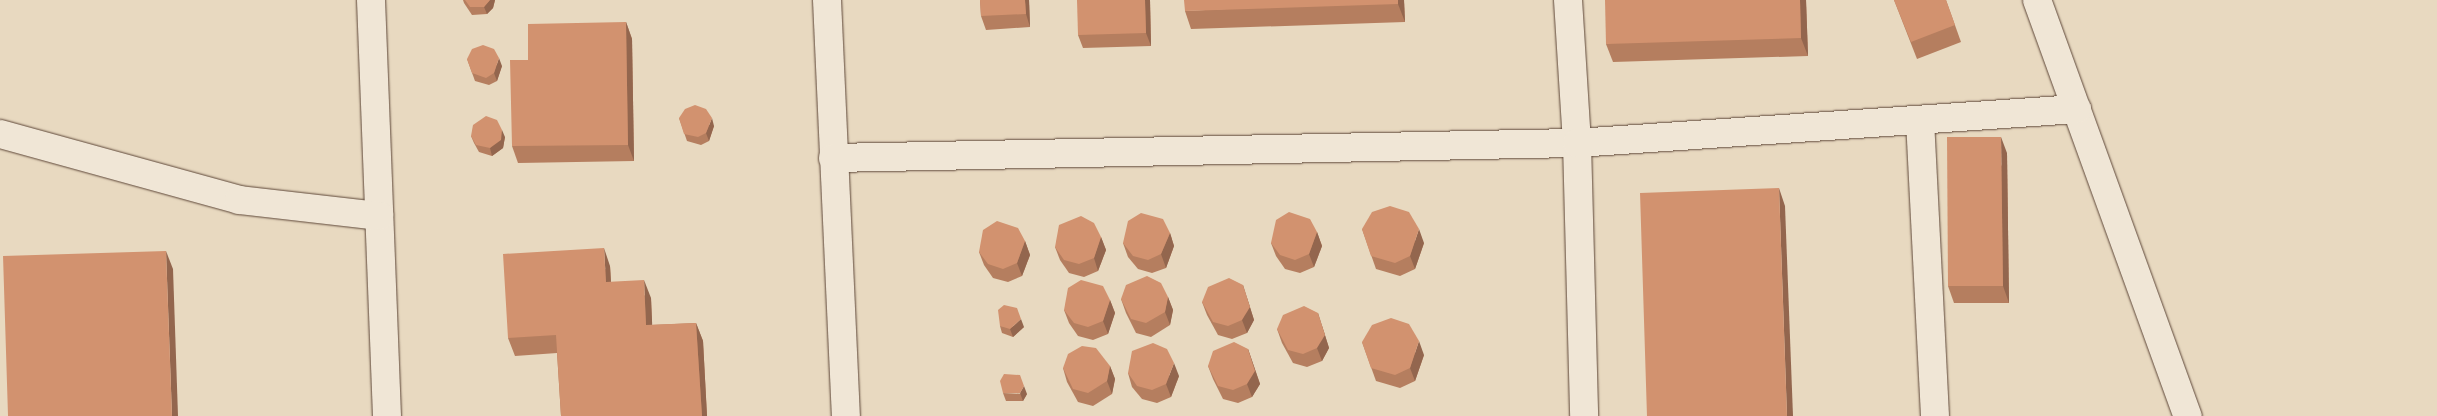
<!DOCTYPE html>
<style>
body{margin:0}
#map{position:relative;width:2437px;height:416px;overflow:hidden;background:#e8d9c0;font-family:"Libre Caslon Text",serif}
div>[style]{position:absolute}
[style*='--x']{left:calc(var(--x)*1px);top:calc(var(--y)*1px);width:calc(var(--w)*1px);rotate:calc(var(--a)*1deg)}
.roads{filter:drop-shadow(0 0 1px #5e4738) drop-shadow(0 0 1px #5e4738)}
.minor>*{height:28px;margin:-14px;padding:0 14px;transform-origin:14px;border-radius:14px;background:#f0e6d6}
.wall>*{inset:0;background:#b57e5f}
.shaded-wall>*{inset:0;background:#93664e}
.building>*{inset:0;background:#d2926f}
span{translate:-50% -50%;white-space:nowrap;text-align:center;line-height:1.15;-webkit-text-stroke:4px #f0e6d6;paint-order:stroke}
</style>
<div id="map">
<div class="roads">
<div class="minor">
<i style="--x:371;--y:0;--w:416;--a:87.8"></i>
<i style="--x:827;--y:0;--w:416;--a:87.4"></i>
<i style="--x:1568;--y:0;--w:143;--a:86.4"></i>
<i style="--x:1577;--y:143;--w:273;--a:88.5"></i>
<i style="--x:2037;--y:0;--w:443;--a:70.1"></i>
<i style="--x:1920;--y:120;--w:296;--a:87.1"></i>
<i style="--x:0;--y:134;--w:248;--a:15.4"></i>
<i style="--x:239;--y:200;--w:141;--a:6.5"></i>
<i style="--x:833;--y:158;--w:744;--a:-1.16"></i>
<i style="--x:1577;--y:143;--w:501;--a:-3.89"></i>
</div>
</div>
<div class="wall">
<i style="clip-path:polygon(463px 0,495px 0,493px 8px,487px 14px,472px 15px,464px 3px)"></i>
<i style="clip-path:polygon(980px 0,1029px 0,1030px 27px,986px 30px,981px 16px)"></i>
<i style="clip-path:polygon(1150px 0,1151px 46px,1083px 48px,1078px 35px)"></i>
<i style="clip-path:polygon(1404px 0,1405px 22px,1191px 29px,1185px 11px)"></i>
<i style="clip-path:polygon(1806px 0,1808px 56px,1613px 62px,1606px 44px)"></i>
<i style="clip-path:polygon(1894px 0,1946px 0,1961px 42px,1917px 59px)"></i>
<i style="clip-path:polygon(626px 22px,632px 39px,634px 161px,518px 163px,512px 146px,528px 60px)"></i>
<i style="clip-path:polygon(467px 59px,502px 66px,497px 81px,489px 85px,475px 81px)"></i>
<i style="clip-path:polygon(679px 118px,714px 126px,709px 141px,701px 145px,687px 141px)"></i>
<i style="clip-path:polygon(471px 136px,505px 137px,503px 148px,492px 156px,479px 152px,474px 143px)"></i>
<i style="clip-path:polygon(2007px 153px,2009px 303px,1954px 303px,1948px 286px)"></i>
<i style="clip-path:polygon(1362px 229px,1424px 243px,1415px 269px,1400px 276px,1376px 269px)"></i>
<i style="clip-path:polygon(1317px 232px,1322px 246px,1314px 267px,1300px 273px,1285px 269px,1276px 256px,1271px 243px)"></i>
<i style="clip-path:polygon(1170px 233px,1174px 246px,1166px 268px,1152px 273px,1138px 269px,1128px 257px,1123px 243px)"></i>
<i style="clip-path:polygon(1101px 237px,1106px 250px,1098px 271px,1084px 277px,1069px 273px,1060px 260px,1055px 247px)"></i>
<i style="clip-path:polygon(1025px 241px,1030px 255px,1022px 276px,1008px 282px,993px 278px,984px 265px,979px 252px)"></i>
<i style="clip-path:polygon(610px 266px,611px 282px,651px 298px,652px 325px,696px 323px,703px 341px,707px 416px,561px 416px,557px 353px,515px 356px,508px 338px)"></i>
<i style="clip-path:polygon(1168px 297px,1173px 310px,1170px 325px,1151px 337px,1136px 333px,1126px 313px,1121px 299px)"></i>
<i style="clip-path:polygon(1247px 298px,1254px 320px,1247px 333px,1232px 339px,1218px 335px,1207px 315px,1202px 302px)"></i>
<i style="clip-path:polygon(1110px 300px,1115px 313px,1108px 334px,1093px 340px,1078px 336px,1069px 323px,1064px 310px)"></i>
<i style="clip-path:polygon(1000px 326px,1024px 327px,1013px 337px,1002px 333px)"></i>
<i style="clip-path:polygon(1322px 326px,1329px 348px,1322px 361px,1307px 367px,1293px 363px,1282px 343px,1277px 329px)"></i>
<i style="clip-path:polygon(1362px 342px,1424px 355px,1415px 381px,1400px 388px,1376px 381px)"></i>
<i style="clip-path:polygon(1248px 349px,1260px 384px,1252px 397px,1238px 403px,1223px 399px,1213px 379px,1208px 366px)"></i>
<i style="clip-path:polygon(1110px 366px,1115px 379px,1112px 394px,1093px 406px,1078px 402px,1067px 382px,1063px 368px)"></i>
<i style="clip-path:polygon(1128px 373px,1179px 376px,1171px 397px,1157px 403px,1142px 399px,1132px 387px)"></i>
<i style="clip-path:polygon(1003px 393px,1027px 394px,1023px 401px,1006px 401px)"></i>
</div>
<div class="shaded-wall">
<i style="clip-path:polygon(490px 0,495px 0,493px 8px,487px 14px,484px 7px)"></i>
<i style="clip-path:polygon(1025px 0,1029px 0,1030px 27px,1026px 14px)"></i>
<i style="clip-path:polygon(1145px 0,1150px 0,1151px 46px,1146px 33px)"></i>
<i style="clip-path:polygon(1398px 0,1404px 0,1405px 22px,1398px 4px)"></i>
<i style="clip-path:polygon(1800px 0,1806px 0,1808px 56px,1801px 38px)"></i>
<i style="clip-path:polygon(626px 22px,632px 39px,634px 161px,628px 145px)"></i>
<i style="clip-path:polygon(499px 58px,502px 66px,497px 81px,494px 73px)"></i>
<i style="clip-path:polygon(712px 118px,714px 126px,709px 141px,706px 133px)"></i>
<i style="clip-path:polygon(502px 130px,505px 137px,503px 148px,492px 156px,490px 148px)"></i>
<i style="clip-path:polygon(2001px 137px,2007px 153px,2009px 303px,2003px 286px)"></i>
<i style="clip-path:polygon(1779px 188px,1785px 206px,1793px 416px,1787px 416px)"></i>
<i style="clip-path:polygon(1419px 229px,1424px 243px,1415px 269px,1410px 256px)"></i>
<i style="clip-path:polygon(1317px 232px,1322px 246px,1314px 267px,1309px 254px)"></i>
<i style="clip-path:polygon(1170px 233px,1174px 246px,1166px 268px,1161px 254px)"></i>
<i style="clip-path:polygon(1101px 237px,1106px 250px,1098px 271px,1094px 258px)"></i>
<i style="clip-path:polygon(1025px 241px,1030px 255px,1022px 276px,1017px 263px)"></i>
<i style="clip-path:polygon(604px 248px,610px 266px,612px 300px,606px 282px)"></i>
<i style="clip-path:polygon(166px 251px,173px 269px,178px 416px,172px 416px)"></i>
<i style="clip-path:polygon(644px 280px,651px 298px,653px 343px,646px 325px)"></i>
<i style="clip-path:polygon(1243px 285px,1254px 320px,1247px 333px,1242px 320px)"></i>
<i style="clip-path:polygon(1168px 297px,1173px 310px,1170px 325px,1165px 312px)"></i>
<i style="clip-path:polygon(1110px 300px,1115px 313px,1108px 334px,1103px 321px)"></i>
<i style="clip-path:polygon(1318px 313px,1329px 348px,1322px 361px,1317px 348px)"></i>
<i style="clip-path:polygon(1021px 319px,1024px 327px,1013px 337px,1010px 329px)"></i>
<i style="clip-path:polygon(696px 323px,703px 341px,707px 416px,702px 416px)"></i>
<i style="clip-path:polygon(1419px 341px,1424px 355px,1415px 381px,1410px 368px)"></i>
<i style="clip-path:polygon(1248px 349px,1260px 384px,1252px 397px,1247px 384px)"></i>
<i style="clip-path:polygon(1174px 363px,1179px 376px,1171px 397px,1166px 384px)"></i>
<i style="clip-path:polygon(1110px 366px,1115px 379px,1112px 394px,1107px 381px)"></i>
<i style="clip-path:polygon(1024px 386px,1027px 394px,1023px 401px,1020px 393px)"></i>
</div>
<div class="building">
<i style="clip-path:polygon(465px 0,490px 0,484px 7px,470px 7px)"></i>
<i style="clip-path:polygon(980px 0,1025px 0,1026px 14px,981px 16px)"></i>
<i style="clip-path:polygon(1077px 0,1145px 0,1146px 33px,1078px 35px)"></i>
<i style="clip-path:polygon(1184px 0,1398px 0,1398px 4px,1185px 11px)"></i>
<i style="clip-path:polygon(1605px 0,1800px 0,1801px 38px,1606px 44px)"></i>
<i style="clip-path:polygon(1894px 0,1946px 0,1955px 25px,1911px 42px)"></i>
<i style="clip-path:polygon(626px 22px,628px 145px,512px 146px,510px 60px,528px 60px,528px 24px)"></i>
<i style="clip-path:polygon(483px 45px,494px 49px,499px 58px,494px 73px,486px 78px,472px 73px,467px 59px,472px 49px)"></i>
<i style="clip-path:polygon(695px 105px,706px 109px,712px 118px,706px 133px,698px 137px,684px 134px,679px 118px,685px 109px)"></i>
<i style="clip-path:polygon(486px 116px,497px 120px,502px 130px,501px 140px,490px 148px,476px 145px,471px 136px,473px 125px)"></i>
<i style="clip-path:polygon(1947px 137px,2001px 137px,2003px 286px,1948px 286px)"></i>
<i style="clip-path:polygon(1779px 188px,1787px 416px,1647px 416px,1640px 193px)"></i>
<i style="clip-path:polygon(1390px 206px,1409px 212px,1419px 229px,1410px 256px,1395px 263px,1371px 256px,1362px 229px,1372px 212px)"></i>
<i style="clip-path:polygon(1289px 212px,1310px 219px,1317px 232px,1309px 254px,1295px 260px,1280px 255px,1271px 243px,1276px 220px)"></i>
<i style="clip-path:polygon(1141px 213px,1163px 219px,1170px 233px,1161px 254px,1148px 260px,1133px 256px,1123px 243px,1128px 221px)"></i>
<i style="clip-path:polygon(1081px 216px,1094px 223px,1101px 237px,1094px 258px,1079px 264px,1064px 260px,1055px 247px,1059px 225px)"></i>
<i style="clip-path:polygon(997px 221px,1018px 228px,1025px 241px,1017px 263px,1003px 269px,988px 264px,979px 252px,983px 230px)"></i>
<i style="clip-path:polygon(604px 248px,606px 282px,644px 280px,646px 325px,696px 323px,702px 416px,561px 416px,556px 335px,508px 338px,503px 254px)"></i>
<i style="clip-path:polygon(166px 251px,172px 416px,8px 416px,3px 256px)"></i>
<i style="clip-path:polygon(1147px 276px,1161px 283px,1168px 297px,1165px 312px,1146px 323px,1131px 319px,1121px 299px,1126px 285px)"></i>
<i style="clip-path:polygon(1229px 278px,1243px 285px,1250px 307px,1242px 320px,1228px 326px,1213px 322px,1202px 302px,1208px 287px)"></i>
<i style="clip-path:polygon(1081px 280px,1103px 286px,1110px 300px,1103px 321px,1088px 327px,1074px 323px,1064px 310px,1068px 288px)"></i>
<i style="clip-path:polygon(1004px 305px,1017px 308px,1021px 319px,1010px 329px,1000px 326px,998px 310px)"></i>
<i style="clip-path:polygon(1304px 306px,1318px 313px,1325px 335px,1317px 348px,1303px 354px,1288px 350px,1277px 329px,1283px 315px)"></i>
<i style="clip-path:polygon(1391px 318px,1409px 324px,1419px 341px,1410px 368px,1395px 375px,1371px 368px,1362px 342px,1372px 325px)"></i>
<i style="clip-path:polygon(1234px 342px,1248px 349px,1255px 371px,1247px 384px,1233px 390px,1218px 386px,1208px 366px,1213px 351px)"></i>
<i style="clip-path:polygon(1153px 343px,1167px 349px,1174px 363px,1166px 384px,1152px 390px,1137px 386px,1128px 373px,1132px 351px)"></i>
<i style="clip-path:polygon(1082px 346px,1096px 348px,1110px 366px,1107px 381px,1088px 393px,1073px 389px,1063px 368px,1068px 354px)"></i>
<i style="clip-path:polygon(1004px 374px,1020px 375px,1024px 386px,1020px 393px,1003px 393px,1000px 381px)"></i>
</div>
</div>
